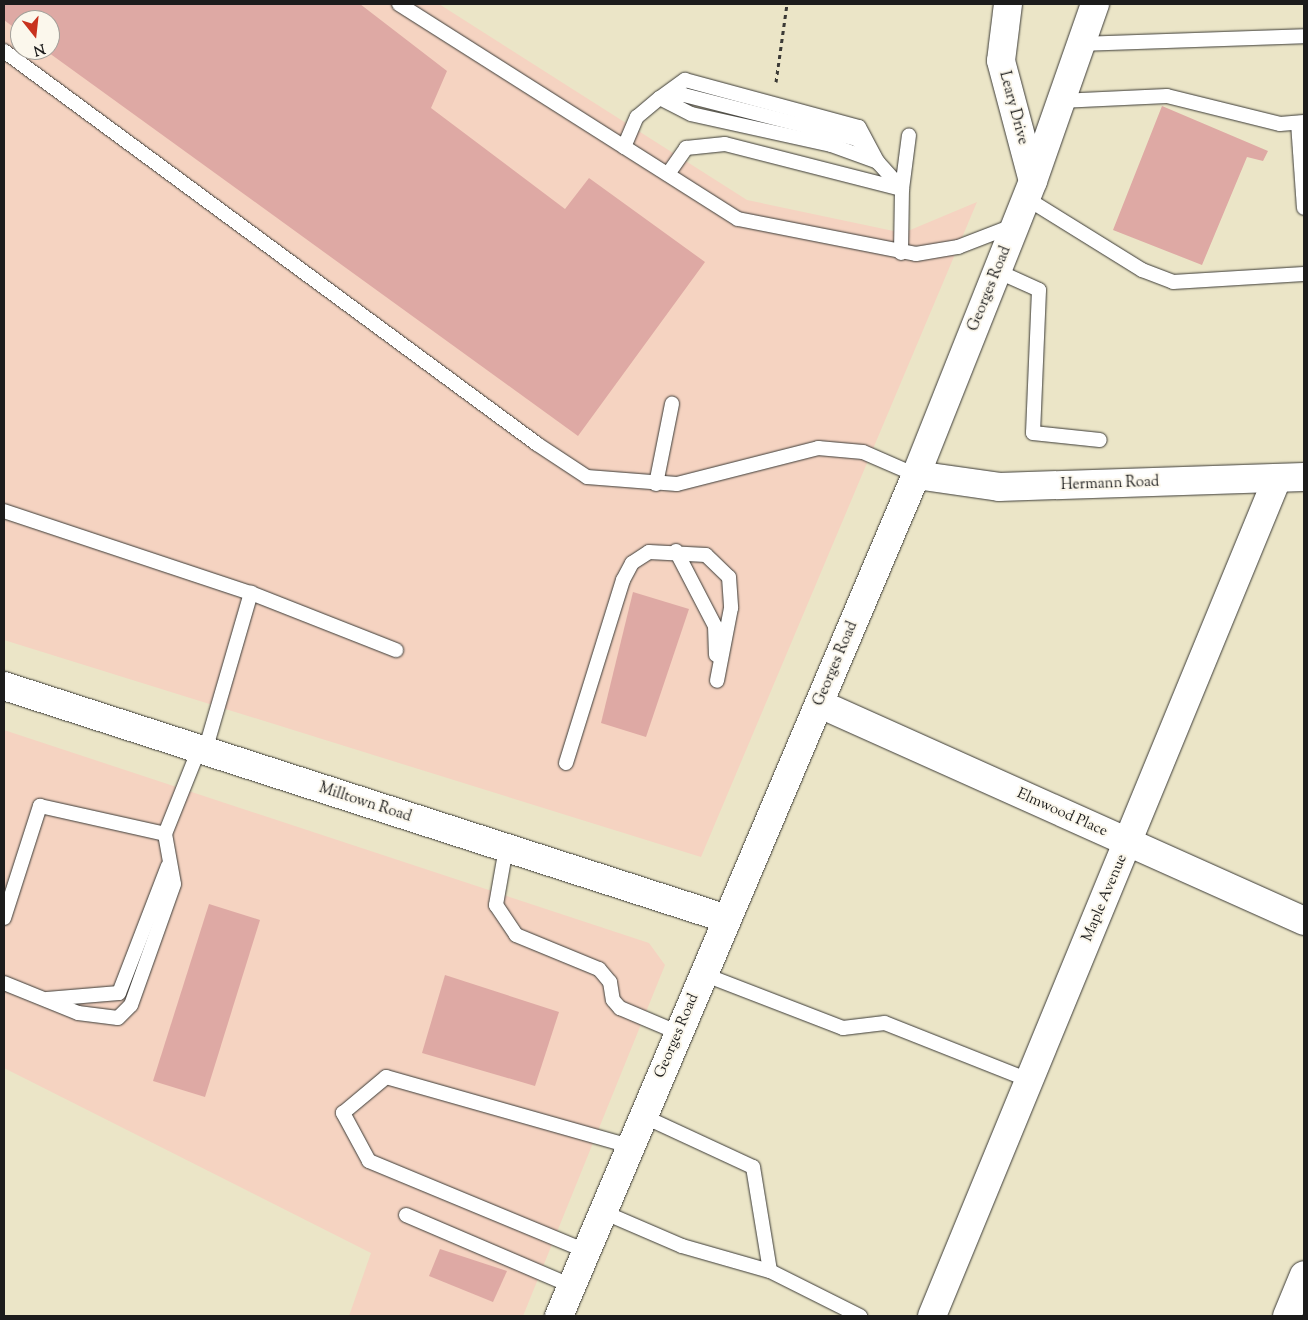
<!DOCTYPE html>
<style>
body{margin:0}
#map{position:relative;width:1308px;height:1320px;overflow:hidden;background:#ebe5c7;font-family:"Sorts Mill Goudy",serif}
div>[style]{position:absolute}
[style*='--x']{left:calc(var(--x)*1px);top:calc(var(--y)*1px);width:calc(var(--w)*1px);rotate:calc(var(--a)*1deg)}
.built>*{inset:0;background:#f5d3c1}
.building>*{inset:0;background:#dea9a4}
.path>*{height:3px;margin-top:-1.5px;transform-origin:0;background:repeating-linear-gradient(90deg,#3b3a36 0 4px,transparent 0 8px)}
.roads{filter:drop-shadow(0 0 1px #3b3a36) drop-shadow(0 0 1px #3b3a36)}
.lane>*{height:14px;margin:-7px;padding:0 7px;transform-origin:7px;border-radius:7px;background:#fff}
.street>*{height:28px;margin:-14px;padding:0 14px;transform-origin:14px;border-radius:14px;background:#fff}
.secondary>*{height:28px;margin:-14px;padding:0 14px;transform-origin:14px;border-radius:14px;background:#fff}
span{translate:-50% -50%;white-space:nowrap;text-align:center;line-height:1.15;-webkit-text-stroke:4px #fbf7ec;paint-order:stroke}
.street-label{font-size:15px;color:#1c1c1c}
.frame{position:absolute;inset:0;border:5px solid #1c1c1c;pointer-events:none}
.north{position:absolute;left:10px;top:10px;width:50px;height:50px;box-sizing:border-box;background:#fbf7ec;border:1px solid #a29f99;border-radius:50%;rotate:164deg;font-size:14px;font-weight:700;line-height:20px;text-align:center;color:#1c1c1c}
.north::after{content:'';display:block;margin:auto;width:18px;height:22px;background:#c8321e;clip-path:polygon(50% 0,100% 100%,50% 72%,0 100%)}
</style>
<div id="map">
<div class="built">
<i style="clip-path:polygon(evenodd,4px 4px,439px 4px,747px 200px,903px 233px,977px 202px,701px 857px,4px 640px,4px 4px,20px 20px,50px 20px,50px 50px,20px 50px,20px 20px)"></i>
<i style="clip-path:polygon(4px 730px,649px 943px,665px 965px,523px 1316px,349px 1316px,371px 1253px,4px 1068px)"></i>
</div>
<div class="building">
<i style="clip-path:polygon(4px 4px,360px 4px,447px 71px,431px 108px,565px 209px,589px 178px,705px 262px,578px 436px,45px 50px,50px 50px,50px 20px,20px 20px,20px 32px,4px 20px)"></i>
<i style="clip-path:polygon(1162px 106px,1268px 151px,1263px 161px,1247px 157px,1202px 265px,1113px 230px)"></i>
<i style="clip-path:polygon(633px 592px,689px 609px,646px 737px,601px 723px)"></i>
<i style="clip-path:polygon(209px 904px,260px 920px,205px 1097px,153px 1081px)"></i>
<i style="clip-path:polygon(445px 975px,559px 1012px,535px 1086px,422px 1053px)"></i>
<i style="clip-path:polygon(440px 1249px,507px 1271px,493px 1302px,429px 1276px)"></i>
</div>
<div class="path">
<i style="--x:776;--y:82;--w:79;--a:-82"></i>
</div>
<div class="roads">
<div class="lane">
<i style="--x:399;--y:4;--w:401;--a:32.4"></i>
<i style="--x:738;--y:219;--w:181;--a:11.1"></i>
<i style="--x:916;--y:254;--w:43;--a:-9.5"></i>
<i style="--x:958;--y:247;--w:61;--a:-21.1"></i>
<i style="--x:1079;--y:44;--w:225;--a:-2"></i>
<i style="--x:4;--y:51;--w:662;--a:36.4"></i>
<i style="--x:537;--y:444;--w:60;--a:33.4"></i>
<i style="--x:587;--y:477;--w:90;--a:4.4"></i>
<i style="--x:677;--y:484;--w:146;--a:-14.3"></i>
<i style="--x:818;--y:448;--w:45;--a:5.1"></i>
<i style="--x:863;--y:452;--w:58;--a:23.5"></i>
<i style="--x:685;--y:80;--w:180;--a:15.1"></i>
<i style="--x:859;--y:127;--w:40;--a:62"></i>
<i style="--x:878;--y:162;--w:50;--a:-160.1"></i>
<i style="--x:831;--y:145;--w:143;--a:-167.5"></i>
<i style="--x:691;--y:114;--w:35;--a:-153"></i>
<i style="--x:660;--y:98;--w:31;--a:-36"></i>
<i style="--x:1060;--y:101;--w:107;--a:-2.7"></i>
<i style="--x:1167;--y:96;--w:116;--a:13.9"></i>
<i style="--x:1280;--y:124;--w:24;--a:-5"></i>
<i style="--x:1298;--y:123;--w:85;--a:86"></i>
<i style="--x:624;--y:147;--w:33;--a:-67"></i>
<i style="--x:637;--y:117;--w:30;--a:-40"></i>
<i style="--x:660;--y:98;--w:24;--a:-7"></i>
<i style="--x:684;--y:95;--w:179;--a:14.3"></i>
<i style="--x:857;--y:139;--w:67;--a:48"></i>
<i style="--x:668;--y:174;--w:32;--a:-55"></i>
<i style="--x:686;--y:148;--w:39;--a:-6"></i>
<i style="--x:725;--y:144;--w:183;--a:14.3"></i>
<i style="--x:902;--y:189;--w:64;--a:90.9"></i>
<i style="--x:902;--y:189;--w:54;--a:-82.6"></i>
<i style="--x:1026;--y:198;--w:137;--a:31.8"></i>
<i style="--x:1142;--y:270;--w:33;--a:21"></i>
<i style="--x:1173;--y:282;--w:131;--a:-3.5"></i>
<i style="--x:997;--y:271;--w:46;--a:24.3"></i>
<i style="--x:1039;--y:290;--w:143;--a:92.4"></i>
<i style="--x:1033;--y:433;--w:67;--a:6"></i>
<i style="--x:656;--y:484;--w:82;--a:-78.7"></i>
<i style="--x:4;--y:511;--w:260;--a:18.4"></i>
<i style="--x:251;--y:593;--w:156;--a:21.5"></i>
<i style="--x:676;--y:551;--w:85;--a:62.5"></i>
<i style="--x:715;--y:626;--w:29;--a:88"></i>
<i style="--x:205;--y:751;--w:165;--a:-73.8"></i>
<i style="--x:566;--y:763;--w:192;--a:-72.7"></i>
<i style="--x:623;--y:580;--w:19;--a:-62"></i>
<i style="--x:632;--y:563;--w:20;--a:-33"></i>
<i style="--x:649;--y:552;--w:57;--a:3"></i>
<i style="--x:706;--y:555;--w:32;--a:44"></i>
<i style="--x:729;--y:577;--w:31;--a:86"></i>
<i style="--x:731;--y:608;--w:74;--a:100.9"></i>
<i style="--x:506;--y:848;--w:58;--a:100"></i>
<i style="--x:496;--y:905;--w:36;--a:56"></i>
<i style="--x:516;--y:935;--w:90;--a:22.3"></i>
<i style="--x:599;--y:969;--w:17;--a:50"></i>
<i style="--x:610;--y:982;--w:18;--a:81"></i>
<i style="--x:613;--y:1000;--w:11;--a:49"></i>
<i style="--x:620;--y:1008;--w:64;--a:23"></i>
<i style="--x:4;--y:918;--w:118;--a:-72.2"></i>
<i style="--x:40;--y:806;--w:128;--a:12.6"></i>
<i style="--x:703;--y:974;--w:150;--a:21.1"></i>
<i style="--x:843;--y:1028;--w:42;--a:-6.8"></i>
<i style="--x:885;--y:1023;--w:155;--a:21.6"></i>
<i style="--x:4;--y:983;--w:80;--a:22.1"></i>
<i style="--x:78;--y:1013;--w:40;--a:7.1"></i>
<i style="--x:118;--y:1018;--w:18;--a:-45"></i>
<i style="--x:131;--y:1005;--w:128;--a:-70.4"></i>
<i style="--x:174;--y:884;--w:51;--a:-100.2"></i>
<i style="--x:165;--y:834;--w:92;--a:-68.2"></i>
<i style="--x:47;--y:999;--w:72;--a:-4.8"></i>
<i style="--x:119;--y:993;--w:136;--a:-68.9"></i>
<i style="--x:643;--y:1116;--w:121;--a:24.9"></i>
<i style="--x:753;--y:1167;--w:105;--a:80.7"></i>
<i style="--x:770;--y:1271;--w:101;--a:26.6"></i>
<i style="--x:603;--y:1212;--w:86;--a:23.3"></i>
<i style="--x:682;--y:1246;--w:91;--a:15.9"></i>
<i style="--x:406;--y:1215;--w:181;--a:23.2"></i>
<i style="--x:586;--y:1251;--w:235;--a:-157.5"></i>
<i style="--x:369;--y:1161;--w:55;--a:-118.4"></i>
<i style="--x:343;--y:1113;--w:56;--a:-39.9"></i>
<i style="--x:386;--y:1077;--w:254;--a:15.8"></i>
</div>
<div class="street">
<i style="--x:1008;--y:4;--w:57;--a:97"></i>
<i style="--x:1001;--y:61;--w:124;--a:75.1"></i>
<i style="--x:820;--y:704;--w:530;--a:24.15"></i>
<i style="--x:932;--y:1316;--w:905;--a:-67.6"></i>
<i style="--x:1287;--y:1316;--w:44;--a:-67.5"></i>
</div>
<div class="secondary">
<i style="--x:916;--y:475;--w:84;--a:8.2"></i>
<i style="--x:999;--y:487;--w:305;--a:-1.9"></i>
<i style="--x:4;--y:686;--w:760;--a:17.86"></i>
<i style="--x:559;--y:1316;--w:914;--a:-67"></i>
<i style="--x:916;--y:475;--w:316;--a:-68.3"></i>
<i style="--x:1033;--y:181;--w:188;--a:-70.7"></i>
</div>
</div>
<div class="street-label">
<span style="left:1013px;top:108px;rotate:75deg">Leary Drive</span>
<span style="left:990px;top:289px;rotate:-68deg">Georges Road</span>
<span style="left:1110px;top:484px;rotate:-2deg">Hermann Road</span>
<span style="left:836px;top:664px;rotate:-67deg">Georges Road</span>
<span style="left:365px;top:803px;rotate:18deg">Milltown Road</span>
<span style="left:1062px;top:813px;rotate:24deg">Elmwood Place</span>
<span style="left:1105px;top:898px;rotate:-67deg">Maple Avenue</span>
<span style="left:677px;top:1036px;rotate:-67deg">Georges Road</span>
</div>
<div class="frame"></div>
<div class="north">N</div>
</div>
